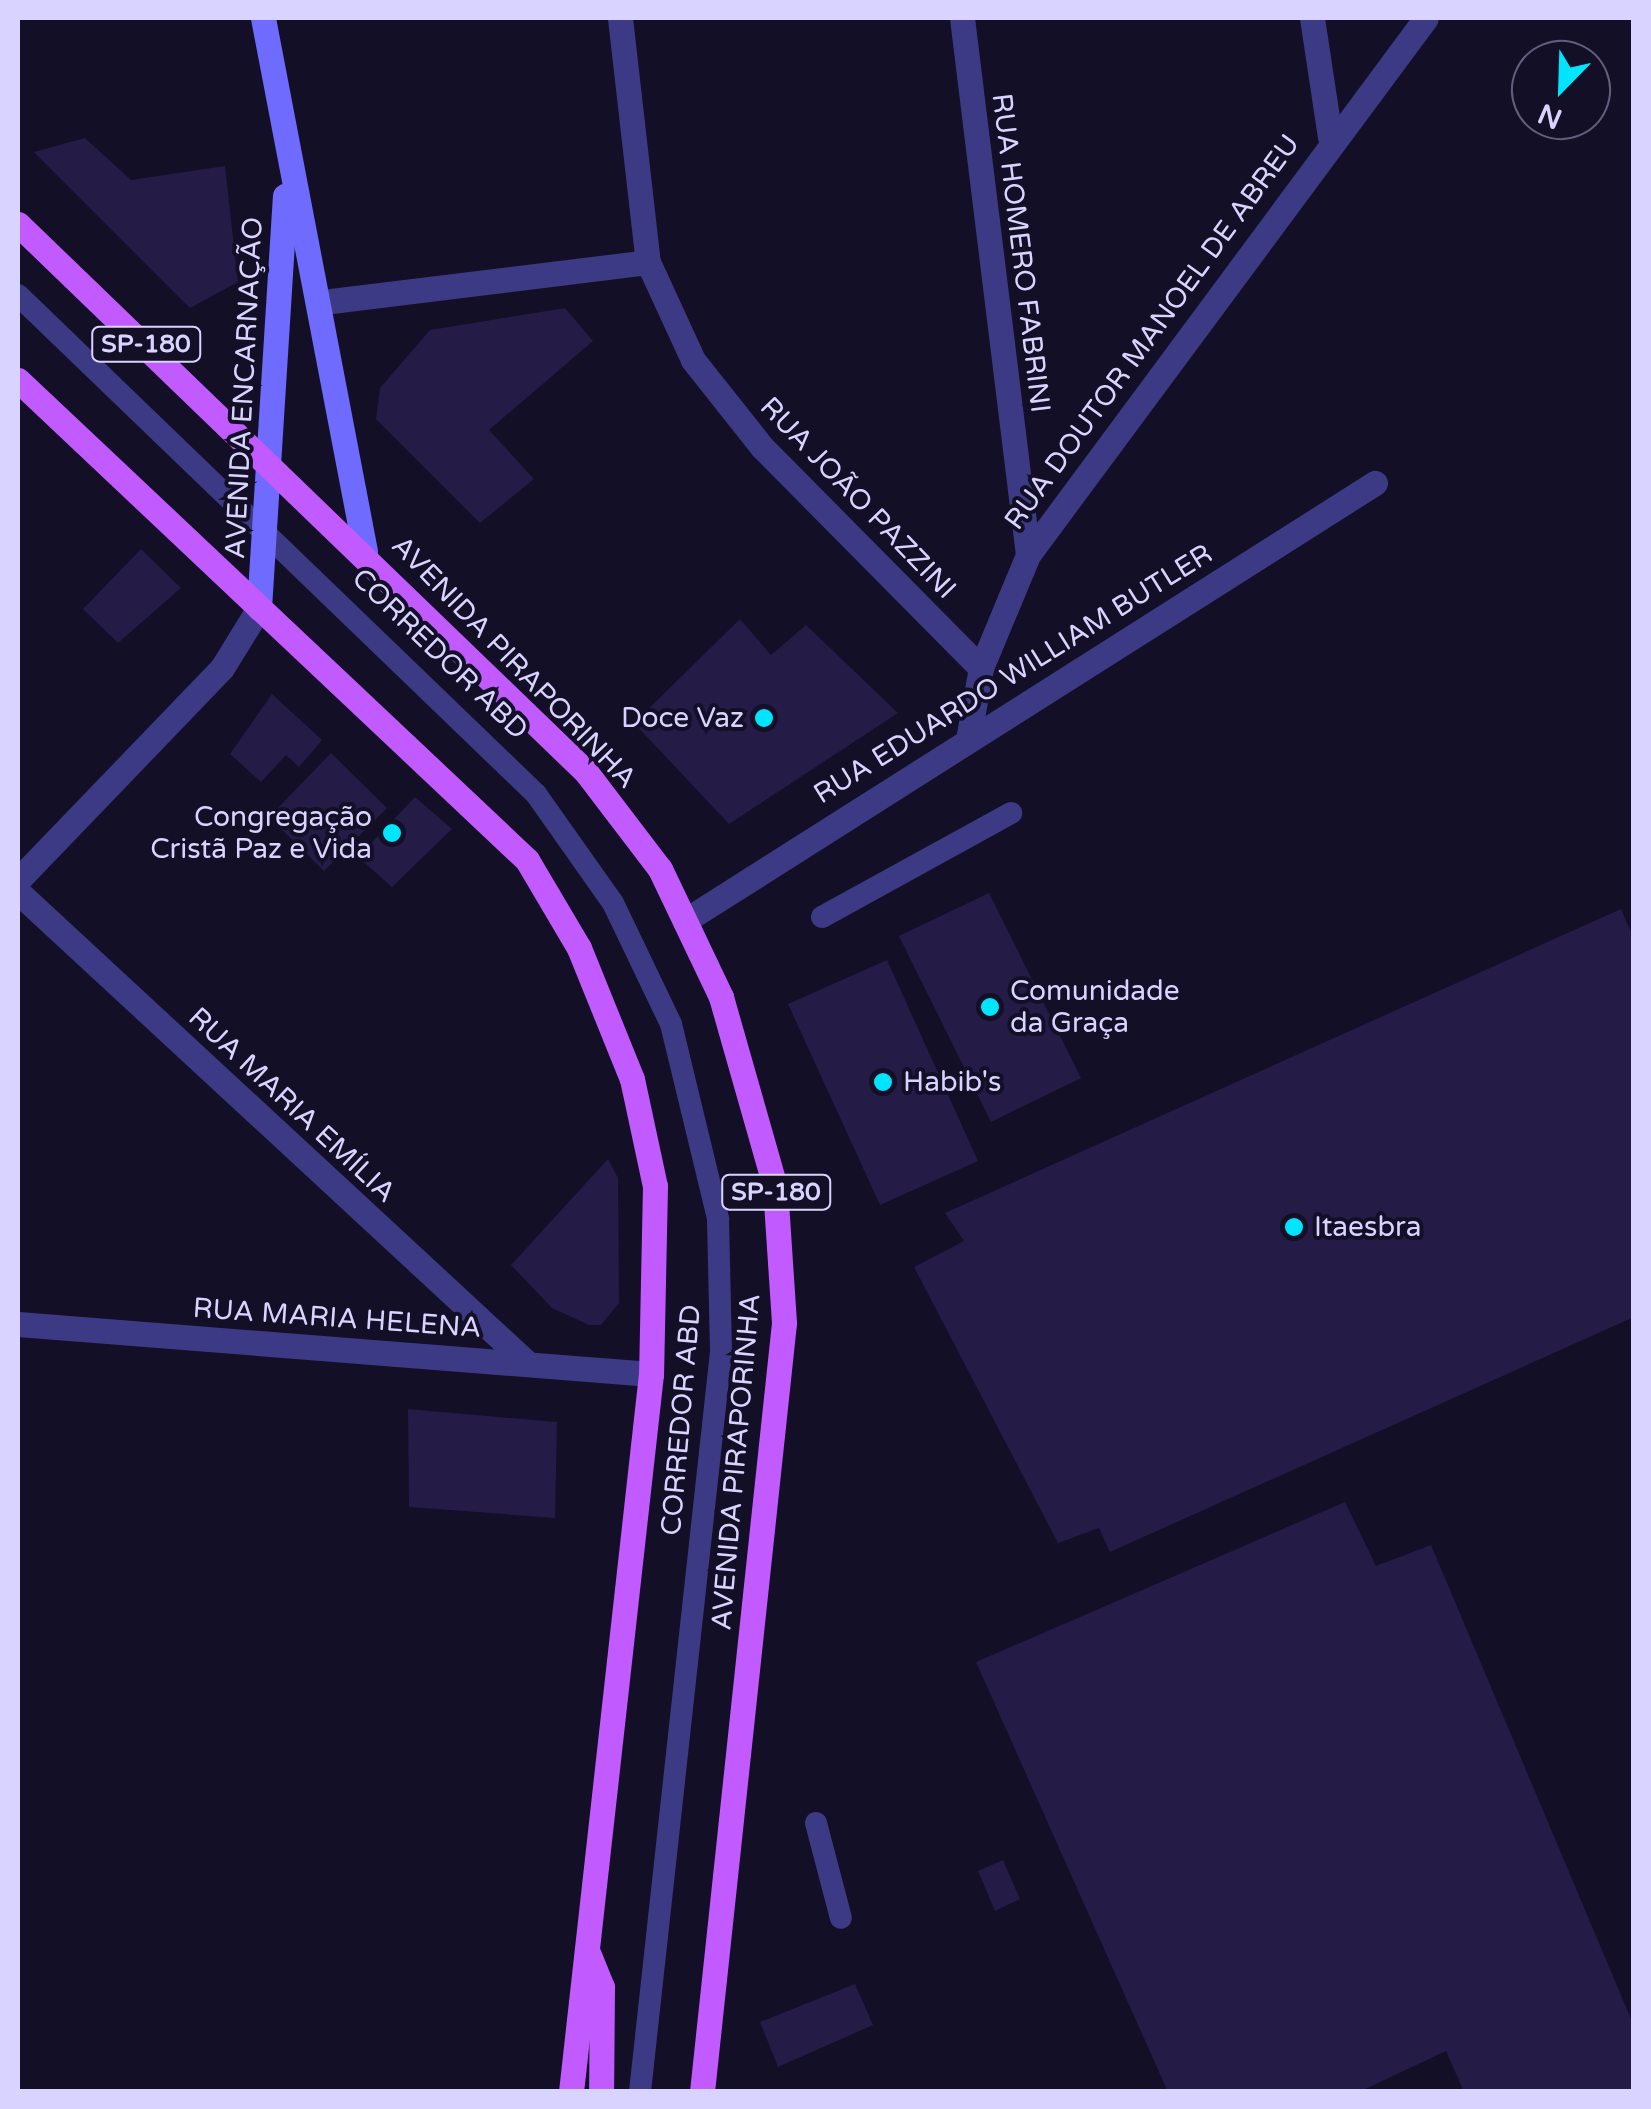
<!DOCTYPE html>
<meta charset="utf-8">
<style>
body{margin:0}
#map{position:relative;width:1651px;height:2109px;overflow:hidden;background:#130f26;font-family:"Varela Round",sans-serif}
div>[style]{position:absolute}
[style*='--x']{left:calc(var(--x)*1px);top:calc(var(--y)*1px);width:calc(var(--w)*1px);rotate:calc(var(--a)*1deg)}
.building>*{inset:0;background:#241b47}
.lane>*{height:22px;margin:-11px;padding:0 11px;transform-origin:11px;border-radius:11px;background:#3d3a85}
.street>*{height:25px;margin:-12.5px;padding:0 12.5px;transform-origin:12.5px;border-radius:12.5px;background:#3d3a85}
.secondary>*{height:25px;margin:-12.5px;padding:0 12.5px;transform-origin:12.5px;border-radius:12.5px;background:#6f6bff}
.primary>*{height:25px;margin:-12.5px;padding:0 12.5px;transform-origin:12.5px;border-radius:12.5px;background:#c25bff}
.dots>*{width:28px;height:28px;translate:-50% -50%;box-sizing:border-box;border:5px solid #130f26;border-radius:50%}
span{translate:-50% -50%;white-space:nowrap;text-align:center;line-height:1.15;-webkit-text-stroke:8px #130f26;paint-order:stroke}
.shield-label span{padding:2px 8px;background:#130f26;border:2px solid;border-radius:8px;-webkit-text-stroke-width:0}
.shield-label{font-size:25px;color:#d9d4ff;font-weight:700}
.street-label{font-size:28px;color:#d9d4ff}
.poi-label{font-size:28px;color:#d9d4ff}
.right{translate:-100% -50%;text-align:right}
.left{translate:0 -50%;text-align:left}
.frame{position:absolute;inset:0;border:20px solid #d9d4ff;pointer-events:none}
.north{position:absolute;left:1511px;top:40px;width:100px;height:100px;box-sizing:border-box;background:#130f26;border:2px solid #625e7d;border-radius:50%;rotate:203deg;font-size:28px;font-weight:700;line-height:40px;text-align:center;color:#d9d4ff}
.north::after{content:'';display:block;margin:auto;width:35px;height:45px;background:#00e5ff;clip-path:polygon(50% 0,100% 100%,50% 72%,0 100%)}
</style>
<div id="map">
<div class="building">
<i style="clip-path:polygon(85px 138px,131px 180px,225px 166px,238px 282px,190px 308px,34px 152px)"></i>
<i style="clip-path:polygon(565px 308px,593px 341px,489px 430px,534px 479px,480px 523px,376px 419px,380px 388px,430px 330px)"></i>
<i style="clip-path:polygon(141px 549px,181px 588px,118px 643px,83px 609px)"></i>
<i style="clip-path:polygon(740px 619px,771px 655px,806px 625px,898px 713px,729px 824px,634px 723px)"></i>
<i style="clip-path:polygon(272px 694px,322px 740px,299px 767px,286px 755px,261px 782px,230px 754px)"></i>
<i style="clip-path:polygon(331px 753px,387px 808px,324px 871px,269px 817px)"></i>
<i style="clip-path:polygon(415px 797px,452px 829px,392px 887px,358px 857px)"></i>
<i style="clip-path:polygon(989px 893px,1081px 1078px,991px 1122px,899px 936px)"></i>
<i style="clip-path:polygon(1621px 909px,1634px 939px,1634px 1317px,1110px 1552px,1099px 1528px,1058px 1543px,914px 1267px,964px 1241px,945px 1213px)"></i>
<i style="clip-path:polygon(887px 960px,978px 1161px,880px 1205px,788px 1004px)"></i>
<i style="clip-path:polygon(608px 1159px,618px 1178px,619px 1303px,601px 1325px,589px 1325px,552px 1308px,511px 1265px)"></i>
<i style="clip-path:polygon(408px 1409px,557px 1422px,555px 1518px,409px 1507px)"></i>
<i style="clip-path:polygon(1345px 1502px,1376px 1566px,1431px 1545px,1634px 2026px,1634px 2092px,1464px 2092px,1446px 2051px,1359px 2092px,1168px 2092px,976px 1662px)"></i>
<i style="clip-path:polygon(1003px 1860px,1020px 1899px,995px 1911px,978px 1871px)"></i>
<i style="clip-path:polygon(855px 1984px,873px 2025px,778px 2067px,760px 2022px)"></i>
</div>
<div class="lane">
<i style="--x:18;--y:295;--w:719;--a:43.93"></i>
<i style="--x:536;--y:794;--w:133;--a:54.8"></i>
<i style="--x:613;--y:903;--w:134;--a:64.4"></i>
<i style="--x:671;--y:1024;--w:201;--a:76.4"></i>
<i style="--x:718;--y:1219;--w:133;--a:88.7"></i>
<i style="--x:721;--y:1352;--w:744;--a:96.25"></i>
<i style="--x:822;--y:917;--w:216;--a:-28.8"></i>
<i style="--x:816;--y:1823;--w:98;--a:75.3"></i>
</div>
<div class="street">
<i style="--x:620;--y:18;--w:246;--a:83.5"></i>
<i style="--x:648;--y:262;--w:108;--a:65.3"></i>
<i style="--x:693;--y:360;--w:111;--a:51.6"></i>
<i style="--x:762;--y:447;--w:311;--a:45.3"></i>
<i style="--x:962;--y:18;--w:541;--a:82.99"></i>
<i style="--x:1312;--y:18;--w:120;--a:81.4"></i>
<i style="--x:323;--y:302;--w:327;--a:-7"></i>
<i style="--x:969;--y:734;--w:67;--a:-79.7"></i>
<i style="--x:981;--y:668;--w:122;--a:-67.4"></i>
<i style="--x:1028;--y:555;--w:668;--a:-53.46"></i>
<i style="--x:18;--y:880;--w:294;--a:-46.1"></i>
<i style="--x:222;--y:668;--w:70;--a:-58.3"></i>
<i style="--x:18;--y:892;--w:692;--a:42.77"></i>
<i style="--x:686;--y:920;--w:816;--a:-32.39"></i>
<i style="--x:18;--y:1324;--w:635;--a:4.52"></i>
</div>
<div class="secondary">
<i style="--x:263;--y:18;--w:543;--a:79.17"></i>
<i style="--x:259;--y:608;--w:413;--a:-86.4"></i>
</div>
<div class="primary">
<i style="--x:18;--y:224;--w:789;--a:43.97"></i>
<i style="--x:586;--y:772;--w:122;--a:52.7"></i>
<i style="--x:660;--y:869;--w:142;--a:64.5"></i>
<i style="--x:721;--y:997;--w:198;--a:74.1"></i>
<i style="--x:775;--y:1187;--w:136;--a:86.2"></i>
<i style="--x:784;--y:1323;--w:773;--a:96.09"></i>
<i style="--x:18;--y:380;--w:700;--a:43.32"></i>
<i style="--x:527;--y:860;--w:102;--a:59.4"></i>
<i style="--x:579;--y:948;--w:141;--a:68"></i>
<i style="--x:632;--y:1079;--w:109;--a:77.9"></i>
<i style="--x:655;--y:1186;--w:188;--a:91.2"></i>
<i style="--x:651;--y:1374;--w:722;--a:96.36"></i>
<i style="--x:589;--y:1955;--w:35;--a:68"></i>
<i style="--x:602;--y:1987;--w:105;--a:90.5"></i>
</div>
<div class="dots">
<i style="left:764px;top:718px;background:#00e5ff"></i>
<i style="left:392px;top:833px;background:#00e5ff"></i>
<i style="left:990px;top:1007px;background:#00e5ff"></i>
<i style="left:883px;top:1082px;background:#00e5ff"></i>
<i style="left:1294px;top:1227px;background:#00e5ff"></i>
</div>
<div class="shield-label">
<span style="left:146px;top:344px">SP-180</span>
<span style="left:776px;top:1192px">SP-180</span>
</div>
<div class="street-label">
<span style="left:1021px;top:253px;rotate:83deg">RUA HOMERO FABRINI</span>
<span style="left:1152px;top:332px;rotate:-54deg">RUA DOUTOR MANOEL DE ABREU</span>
<span style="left:244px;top:388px;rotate:-87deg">AVENIDA ENCARNAÇÃO</span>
<span style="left:858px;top:498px;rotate:46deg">RUA JOÃO PAZZINI</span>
<span style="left:440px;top:654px;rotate:44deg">CORREDOR ABD</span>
<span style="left:514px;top:662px;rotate:46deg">AVENIDA PIRAPORINHA</span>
<span style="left:1013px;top:674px;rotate:-32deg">RUA EDUARDO WILLIAM BUTLER</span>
<span style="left:292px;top:1105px;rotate:43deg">RUA MARIA EMÍLIA</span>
<span style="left:337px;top:1318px;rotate:4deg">RUA MARIA HELENA</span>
<span style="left:681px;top:1420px;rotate:-85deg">CORREDOR ABD</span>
<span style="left:736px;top:1462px;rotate:-85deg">AVENIDA PIRAPORINHA</span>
</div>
<div class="poi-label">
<span class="right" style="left:744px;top:718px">Doce Vaz</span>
<span class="right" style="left:372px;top:833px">Congregação<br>Cristã Paz e Vida</span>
<span class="left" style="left:1010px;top:1007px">Comunidade<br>da Graça</span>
<span class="left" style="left:903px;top:1082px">Habib's</span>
<span class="left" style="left:1314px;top:1227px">Itaesbra</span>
</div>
<div class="frame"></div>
<div class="north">N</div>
</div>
